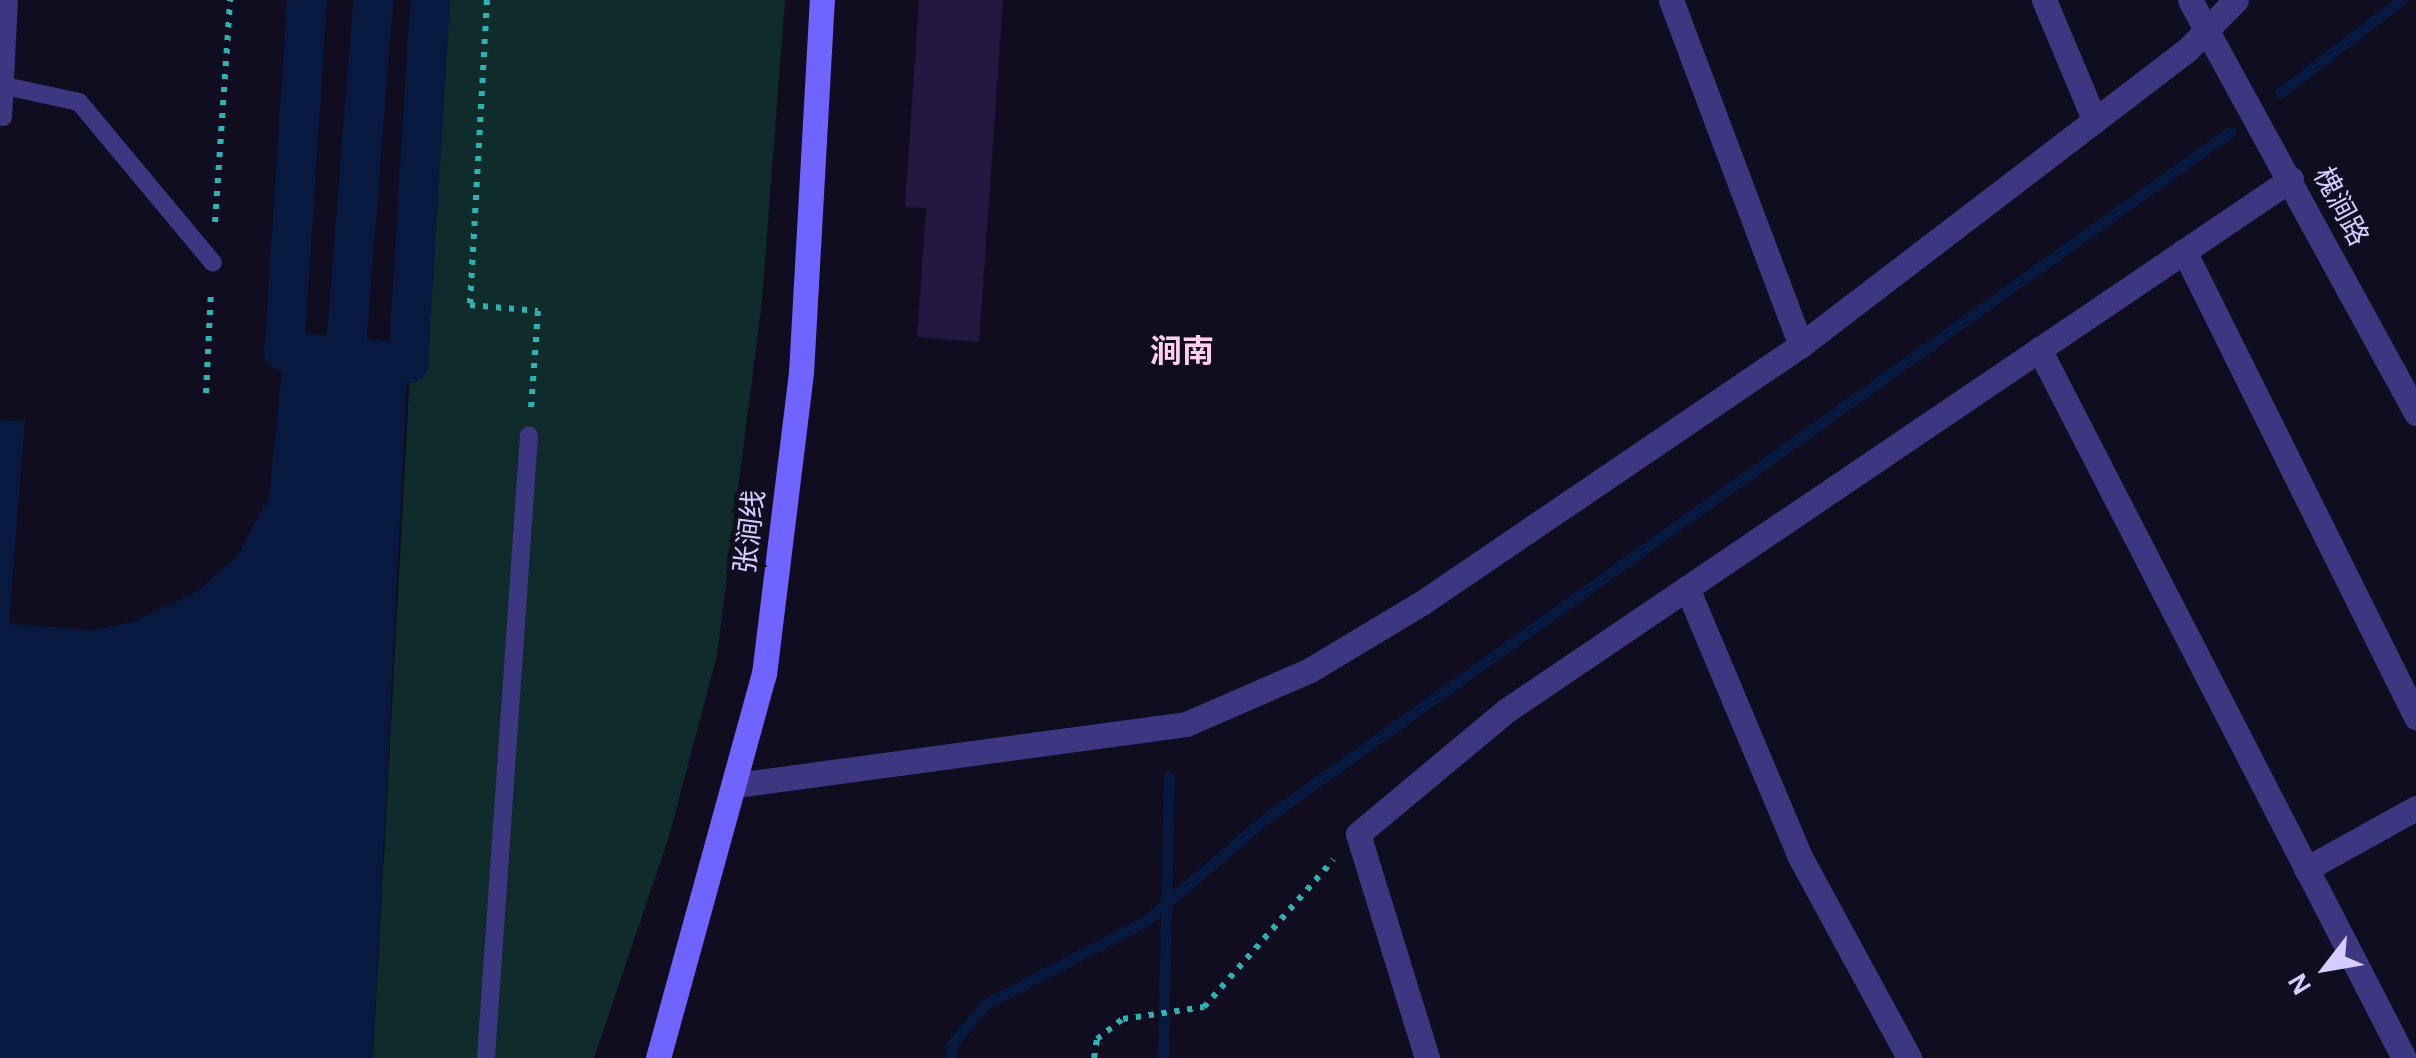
<!DOCTYPE html>
<meta charset="utf-8">
<style>
body{margin:0}
#map{position:relative;width:2416px;height:1058px;overflow:hidden;background:#110d21;font-family:"Alegreya Sans","Noto Sans SC",sans-serif}
div>[style]{position:absolute}
[style*='--x']{left:calc(var(--x)*1px);top:calc(var(--y)*1px);width:calc(var(--w)*1px);rotate:calc(var(--a)*1deg)}
.green>*{inset:0;background:#102b2b}
.water>*{inset:0;background:#08193f}
.stream>*{height:11px;margin:-5.5px;padding:0 5.5px;transform-origin:5.5px;border-radius:5.5px;background:#08193f}
.canal>*{height:40px;margin:-20px;padding:0 20px;transform-origin:20px;border-radius:20px;background:#08193f}
.building>*{inset:0;background:#231842}
.path>*{height:6px;margin-top:-3px;transform-origin:0;background:repeating-linear-gradient(90deg,#2bb4b3 0 5px,transparent 0 13px)}
.service>*{height:18px;margin:-9px;padding:0 9px;transform-origin:9px;border-radius:9px;background:#3d3781}
.minor>*{height:25px;margin:-12.5px;padding:0 12.5px;transform-origin:12.5px;border-radius:12.5px;background:#3d3781}
.secondary>*{height:25px;margin:-12.5px;padding:0 12.5px;transform-origin:12.5px;border-radius:12.5px;background:#6f64ff}
span{translate:-50% -50%;white-space:nowrap;text-align:center;line-height:1.15;-webkit-text-stroke:10px #110d21;paint-order:stroke}
.street-label{font-size:28px;color:#d5cdff}
.quarter-label{font-size:32px;color:#ffcfeb;font-weight:700}
.north{position:absolute;left:2276px;top:918px;width:100px;height:100px;-webkit-text-stroke:8px #110d21;paint-order:stroke;rotate:239deg;font-size:28px;font-weight:700;line-height:40px;text-align:center;color:#d5cdff}
.north::after{content:'';display:block;margin:auto;width:35px;height:45px;background:#d5cdff;clip-path:polygon(50% 0,100% 100%,50% 72%,0 100%)}
</style>
<div id="map">
<div class="green">
<i style="clip-path:polygon(430px 0,785px 0,762px 300px,717px 655px,668px 840px,594px 1058px,373px 1058px)"></i>
</div>
<div class="water">
<i style="clip-path:polygon(284px 351px,408px 363px,373px 1058px,0 1058px,0 420px,25px 421px,9px 624px,93px 630px,132px 622px,196px 592px,237px 556px,269px 497px)"></i>
</div>
<div class="stream">
<i style="--x:2280;--y:93;--w:153;--a:-37.5"></i>
<i style="--x:951;--y:1058;--w:12;--a:-90"></i>
<i style="--x:951;--y:1046;--w:53;--a:-51.2"></i>
<i style="--x:984;--y:1005;--w:184;--a:-27.5"></i>
<i style="--x:1147;--y:920;--w:155;--a:-40.6"></i>
<i style="--x:1265;--y:819;--w:1185;--a:-35.45"></i>
<i style="--x:1163;--y:1058;--w:281;--a:-88.8"></i>
</div>
<div class="canal">
<i style="--x:307;--y:0;--w:352;--a:93.7"></i>
<i style="--x:284;--y:351;--w:125;--a:5.5"></i>
<i style="--x:408;--y:363;--w:364;--a:-86.5"></i>
<i style="--x:341;--y:410;--w:411;--a:-85.5"></i>
</div>
<div class="building">
<i style="clip-path:polygon(919px 0,1003px 0,979px 342px,917px 337px,926px 208px,905px 207px)"></i>
</div>
<div class="path">
<i style="--x:487;--y:0;--w:305;--a:93.2"></i>
<i style="--x:470;--y:305;--w:68;--a:5"></i>
<i style="--x:538;--y:311;--w:98;--a:94.1"></i>
<i style="--x:215;--y:222;--w:223;--a:-86.1"></i>
<i style="--x:206;--y:393;--w:104;--a:-87.2"></i>
<i style="--x:1094;--y:1058;--w:19;--a:-81"></i>
<i style="--x:1097;--y:1039;--w:33;--a:-38"></i>
<i style="--x:1123;--y:1019;--w:82;--a:-8.4"></i>
<i style="--x:1204;--y:1007;--w:196;--a:-48.7"></i>
</div>
<div class="service">
<i style="--x:5;--y:86;--w:76;--a:12.2"></i>
<i style="--x:79;--y:102;--w:209;--a:50.2"></i>
<i style="--x:3;--y:117;--w:117;--a:-87.1"></i>
<i style="--x:486;--y:1058;--w:624;--a:-86.05"></i>
</div>
<div class="minor">
<i style="--x:1671;--y:0;--w:369;--a:69.4"></i>
<i style="--x:2044;--y:0;--w:129;--a:67.2"></i>
<i style="--x:2190;--y:0;--w:471;--a:61.3"></i>
<i style="--x:2184;--y:251;--w:521;--a:63.53"></i>
<i style="--x:2039;--y:349;--w:797;--a:62.76"></i>
<i style="--x:1687;--y:588;--w:290;--a:67.2"></i>
<i style="--x:1799;--y:855;--w:231;--a:61.5"></i>
<i style="--x:736;--y:785;--w:454;--a:-7.7"></i>
<i style="--x:1186;--y:724;--w:135;--a:-23.5"></i>
<i style="--x:1310;--y:670;--w:132;--a:-31"></i>
<i style="--x:1423;--y:602;--w:457;--a:-34.2"></i>
<i style="--x:1801;--y:345;--w:484;--a:-37.4"></i>
<i style="--x:2186;--y:51;--w:71;--a:-45.6"></i>
<i style="--x:2306;--y:869;--w:126;--a:-29"></i>
<i style="--x:1427;--y:1058;--w:234;--a:-107.1"></i>
<i style="--x:1358;--y:834;--w:194;--a:-39.8"></i>
<i style="--x:1507;--y:710;--w:947;--a:-34.11"></i>
</div>
<div class="secondary">
<i style="--x:658;--y:1058;--w:398;--a:-74.6"></i>
<i style="--x:764;--y:674;--w:303;--a:-83"></i>
<i style="--x:801;--y:373;--w:374;--a:-86.8"></i>
</div>
<div class="street-label">
<span style="left:2340px;top:207px;rotate:62deg">槐涧路</span>
<span style="left:751px;top:532px;rotate:-83deg">张涧线</span>
</div>
<div class="quarter-label">
<span style="left:1182px;top:352px">涧南</span>
</div>
<div class="north">N</div>
</div>
